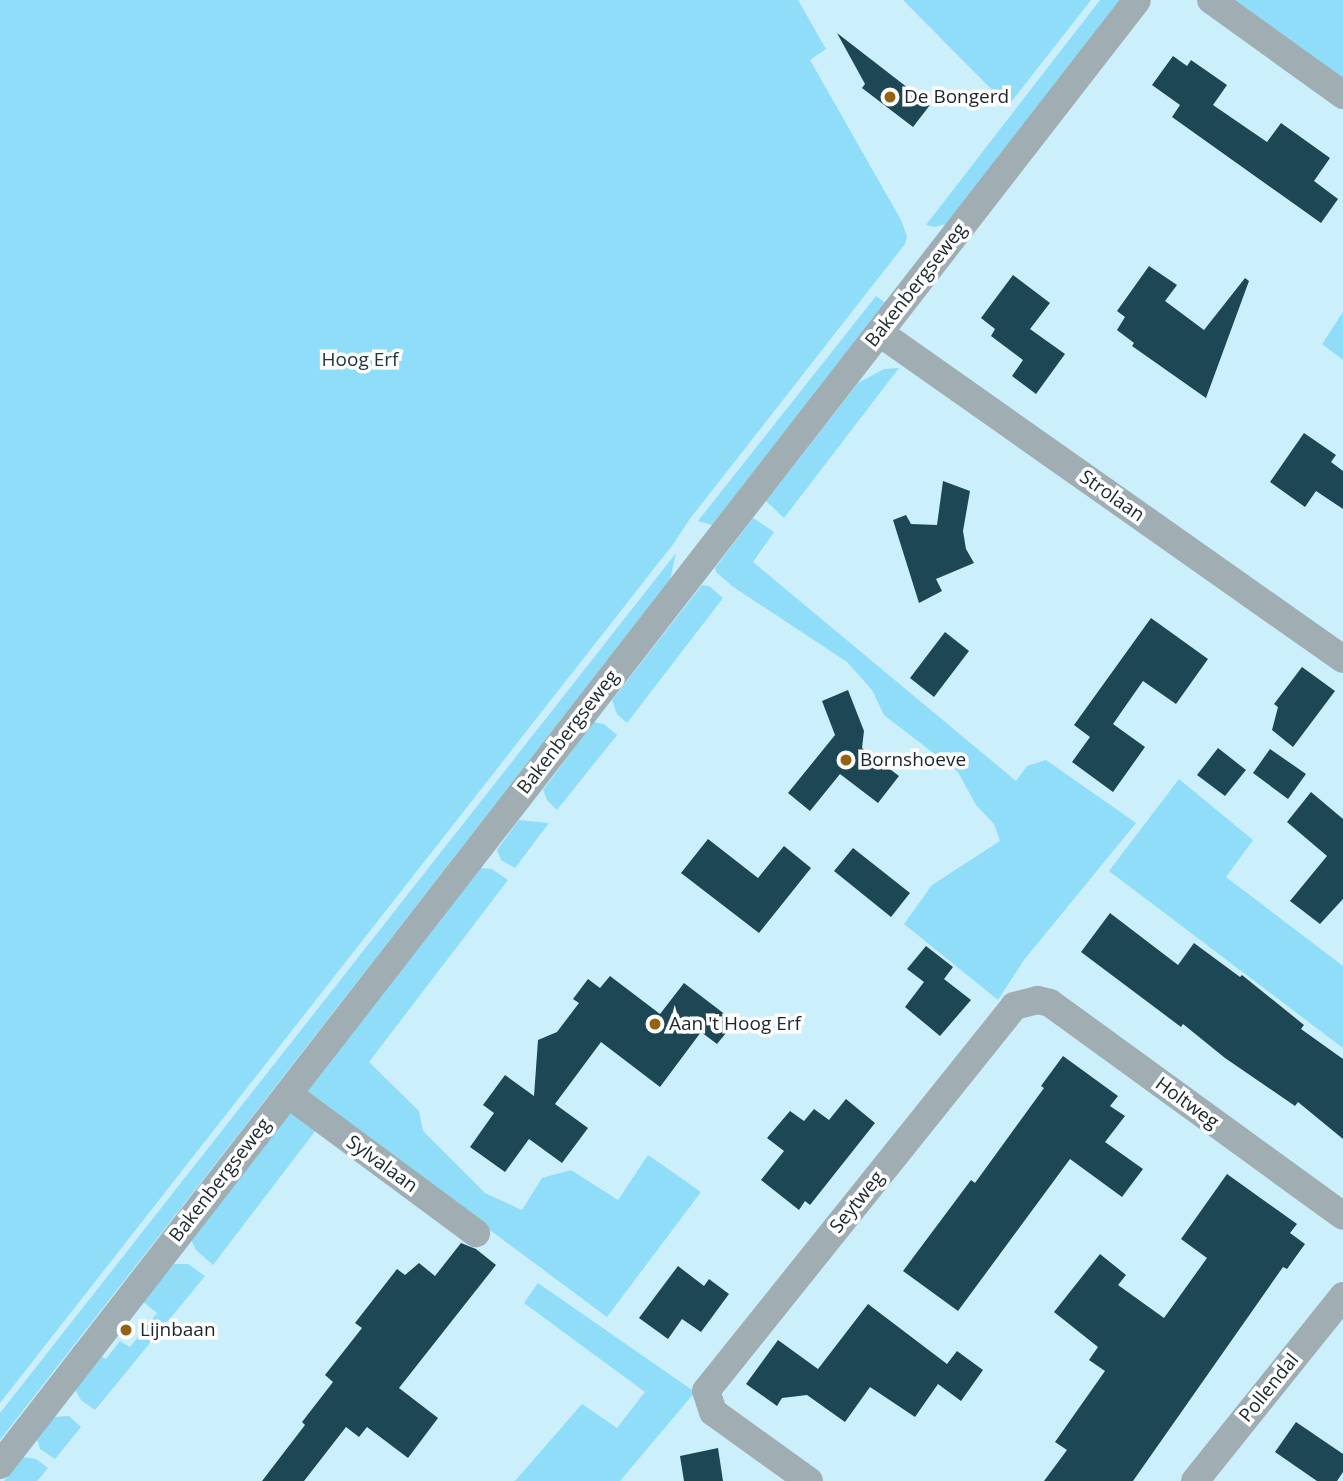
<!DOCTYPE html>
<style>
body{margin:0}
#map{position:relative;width:1343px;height:1481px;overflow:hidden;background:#cceffc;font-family:"Open Sans",sans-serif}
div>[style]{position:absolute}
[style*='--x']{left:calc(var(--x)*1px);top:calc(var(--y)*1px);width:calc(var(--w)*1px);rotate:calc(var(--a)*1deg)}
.green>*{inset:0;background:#90ddfa}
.building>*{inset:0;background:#1e4755}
.street>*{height:28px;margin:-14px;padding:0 14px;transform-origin:14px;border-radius:14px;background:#a0aeb4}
.dots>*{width:19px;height:19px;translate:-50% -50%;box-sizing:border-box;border:4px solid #fff;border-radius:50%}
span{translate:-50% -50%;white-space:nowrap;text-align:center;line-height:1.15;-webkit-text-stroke:7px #fff;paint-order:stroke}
.poi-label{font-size:19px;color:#19262b}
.left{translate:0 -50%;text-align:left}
.street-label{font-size:19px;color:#19262b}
.park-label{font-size:19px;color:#20363f}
</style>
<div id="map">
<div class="green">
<i style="clip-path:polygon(0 0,798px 0,826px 49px,810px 60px,901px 220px,907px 236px,905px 244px,689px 520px,674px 543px,0 1403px)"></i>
<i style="clip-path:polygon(903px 0,1091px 0,1008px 106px)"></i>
<i style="clip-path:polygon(1100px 0,1122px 0,947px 224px,934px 227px,926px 225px)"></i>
<i style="clip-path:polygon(1233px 0,1343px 0,1343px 79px)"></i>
<i style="clip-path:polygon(876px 296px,887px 304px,712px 525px,698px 521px)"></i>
<i style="clip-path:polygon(1343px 312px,1343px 360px,1322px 344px)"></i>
<i style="clip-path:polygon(899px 368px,784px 518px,766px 501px,858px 383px,884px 369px)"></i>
<i style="clip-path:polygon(753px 518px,774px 532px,753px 562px,1016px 781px,1027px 766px,1046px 760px,1136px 823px,1024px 960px,998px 1000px,904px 924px,932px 885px,1000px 841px,994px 824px,976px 805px,958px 772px,884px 715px,872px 690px,847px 662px,732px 586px,716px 572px,715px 568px)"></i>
<i style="clip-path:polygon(676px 553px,670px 580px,0 1440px,0 1413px)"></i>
<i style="clip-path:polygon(702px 585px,709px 586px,723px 598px,627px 723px,617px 714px,612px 700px)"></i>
<i style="clip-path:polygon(594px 722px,604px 724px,617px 735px,557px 810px,547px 800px,543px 790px)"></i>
<i style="clip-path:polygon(1179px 779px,1253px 840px,1226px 877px,1343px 966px,1343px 1048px,1109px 871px)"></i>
<i style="clip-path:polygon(519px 820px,549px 823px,515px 868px,501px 860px,497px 850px)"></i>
<i style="clip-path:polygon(480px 868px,492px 869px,508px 880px,369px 1062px,419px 1111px,423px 1131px,485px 1193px,522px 1210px,542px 1178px,571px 1170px,618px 1200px,648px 1155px,701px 1192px,607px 1317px,311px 1097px,307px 1089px)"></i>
<i style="clip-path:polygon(291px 1112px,319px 1126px,213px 1265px,196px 1250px,191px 1240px)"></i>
<i style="clip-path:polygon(174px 1264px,188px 1264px,205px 1276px,95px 1410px,81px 1400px,75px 1390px,101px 1356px,106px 1359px,120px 1341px,130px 1347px,157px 1313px,143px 1302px)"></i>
<i style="clip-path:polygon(538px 1283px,695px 1392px,620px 1481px,515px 1481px,582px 1404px,617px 1428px,645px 1392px,524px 1303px)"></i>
<i style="clip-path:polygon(69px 1416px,81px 1427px,55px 1459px,40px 1449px,37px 1439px,54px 1417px)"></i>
<i style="clip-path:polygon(23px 1457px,36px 1459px,48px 1468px,37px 1481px,4px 1481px)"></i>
</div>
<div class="building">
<i style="clip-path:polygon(837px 33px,930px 105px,913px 127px,862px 88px,865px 84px)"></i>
<i style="clip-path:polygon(1173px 56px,1187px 66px,1191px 60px,1227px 85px,1213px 105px,1267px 142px,1281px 123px,1330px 158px,1314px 181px,1338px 199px,1321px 223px,1172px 117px,1180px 105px,1152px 85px)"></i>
<i style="clip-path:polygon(1149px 266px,1177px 285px,1165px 301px,1204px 330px,1245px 278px,1249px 281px,1206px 398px,1132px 346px,1134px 343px,1117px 330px,1125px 317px,1117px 311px)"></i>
<i style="clip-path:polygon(1013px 275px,1050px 303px,1030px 329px,1065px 354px,1036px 394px,1012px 376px,1023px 360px,991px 336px,995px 329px,981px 318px)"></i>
<i style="clip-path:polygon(1304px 433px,1336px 455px,1331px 462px,1343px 471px,1343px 509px,1316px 491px,1305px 507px,1270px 482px)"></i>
<i style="clip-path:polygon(943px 481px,970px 491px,963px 531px,966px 549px,974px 563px,936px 579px,942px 591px,919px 603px,893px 520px,906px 515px,911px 524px,937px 525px)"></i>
<i style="clip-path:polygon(1151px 618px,1208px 659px,1176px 704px,1143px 681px,1129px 701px,1113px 724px,1145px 747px,1113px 792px,1072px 762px,1090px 737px,1074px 725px)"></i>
<i style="clip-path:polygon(945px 632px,969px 651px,934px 697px,910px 678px)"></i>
<i style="clip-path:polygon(1302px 667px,1335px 691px,1293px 747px,1272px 730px,1278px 707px,1274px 704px)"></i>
<i style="clip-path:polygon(848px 690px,864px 731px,862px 748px,899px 776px,878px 803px,840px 774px,810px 811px,788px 793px,835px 735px,822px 701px)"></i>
<i style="clip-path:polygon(1218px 748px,1246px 770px,1225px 796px,1197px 775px)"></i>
<i style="clip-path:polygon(1270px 749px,1306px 774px,1288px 799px,1253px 773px)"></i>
<i style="clip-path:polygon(1311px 792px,1343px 819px,1343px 899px,1320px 924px,1290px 901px,1327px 856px,1287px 822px)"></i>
<i style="clip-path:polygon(708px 839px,758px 878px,784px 846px,811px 868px,759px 933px,681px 873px)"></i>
<i style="clip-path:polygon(853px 848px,910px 893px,891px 917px,834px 871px)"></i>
<i style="clip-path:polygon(1110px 913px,1178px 965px,1194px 943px,1240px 977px,1242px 975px,1304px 1025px,1301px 1029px,1343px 1059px,1343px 1139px,1298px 1102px,1295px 1106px,1225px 1058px,1183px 1024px,1181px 1027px,1081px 952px)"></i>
<i style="clip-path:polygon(926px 946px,953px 967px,944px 979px,971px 1000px,940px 1036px,905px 1007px,924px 982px,907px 969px)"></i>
<i style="clip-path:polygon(610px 976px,660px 1014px,684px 983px,735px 1022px,717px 1044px,701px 1032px,660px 1087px,601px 1042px,555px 1104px,588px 1128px,562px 1163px,529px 1139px,505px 1172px,470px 1147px,494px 1113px,483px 1105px,505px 1075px,534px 1096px,538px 1040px,557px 1032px,579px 1003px,573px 999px,588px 979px,600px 988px)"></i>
<i style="clip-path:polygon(1063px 1056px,1118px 1096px,1110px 1106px,1125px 1116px,1105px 1142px,1143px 1169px,1122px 1197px,1070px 1159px,958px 1311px,903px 1271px,971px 1180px,975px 1183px,1044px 1088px,1041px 1086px)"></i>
<i style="clip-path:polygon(846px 1099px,875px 1123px,810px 1205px,805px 1201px,799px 1210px,761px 1180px,784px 1151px,767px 1138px,790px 1111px,804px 1121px,814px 1109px,829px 1120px)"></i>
<i style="clip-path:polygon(1227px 1174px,1297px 1224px,1290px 1233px,1305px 1244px,1287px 1269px,1283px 1267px,1133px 1481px,1044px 1481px,1067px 1450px,1055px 1442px,1105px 1371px,1089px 1360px,1098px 1347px,1054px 1312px,1100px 1254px,1126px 1275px,1118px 1285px,1164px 1318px,1207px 1258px,1181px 1239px)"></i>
<i style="clip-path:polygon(461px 1243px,476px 1249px,496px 1265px,399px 1388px,438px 1418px,408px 1458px,367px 1427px,359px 1437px,346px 1427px,304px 1481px,262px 1481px,305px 1425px,302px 1422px,333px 1382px,325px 1375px,362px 1328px,355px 1323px,397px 1269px,405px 1275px,419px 1263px,435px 1276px)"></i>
<i style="clip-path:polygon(678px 1266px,704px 1286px,709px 1279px,729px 1294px,701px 1332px,682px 1319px,668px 1339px,639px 1318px)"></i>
<i style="clip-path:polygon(868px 1304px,947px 1364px,957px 1351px,983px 1370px,961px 1401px,938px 1384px,915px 1417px,870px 1387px,845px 1422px,807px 1395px,782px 1398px,777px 1406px,746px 1384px,778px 1340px,818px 1369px)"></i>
<i style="clip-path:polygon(1296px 1422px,1343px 1454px,1343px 1472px,1337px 1481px,1317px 1481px,1275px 1452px)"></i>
<i style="clip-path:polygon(718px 1448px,723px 1481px,684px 1481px,680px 1456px)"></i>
</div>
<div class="street">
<i style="--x:1211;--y:0;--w:163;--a:35.7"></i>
<i style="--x:880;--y:333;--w:566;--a:35.15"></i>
<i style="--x:288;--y:1094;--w:234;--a:36.5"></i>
<i style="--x:0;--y:1465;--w:1854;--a:-52.18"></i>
<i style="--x:809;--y:1481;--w:118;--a:-144.3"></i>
<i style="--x:713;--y:1412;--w:22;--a:-108"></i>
<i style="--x:706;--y:1391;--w:493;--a:-51.3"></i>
<i style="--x:1014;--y:1006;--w:25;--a:-14"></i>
<i style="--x:1038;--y:1000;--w:12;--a:14"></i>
<i style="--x:1050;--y:1003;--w:362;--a:36"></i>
<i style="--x:1195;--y:1481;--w:237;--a:-51.3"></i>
</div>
<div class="dots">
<i style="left:890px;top:97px;background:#936312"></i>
<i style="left:846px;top:760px;background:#936312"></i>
<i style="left:655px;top:1024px;background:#936312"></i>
<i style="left:126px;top:1330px;background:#936312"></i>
</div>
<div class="poi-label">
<span class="left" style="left:904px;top:97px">De Bongerd</span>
<span class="left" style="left:860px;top:760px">Bornshoeve</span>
<span class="left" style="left:669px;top:1024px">Aan 't Hoog Erf</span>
<span class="left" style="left:140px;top:1330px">Lijnbaan</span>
</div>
<div class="street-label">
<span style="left:916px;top:285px;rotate:-52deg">Bakenbergseweg</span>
<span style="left:1112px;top:496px;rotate:35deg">Strolaan</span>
<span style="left:568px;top:732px;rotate:-52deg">Bakenbergseweg</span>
<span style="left:1187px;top:1103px;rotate:36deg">Holtweg</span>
<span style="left:382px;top:1164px;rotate:36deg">Sylvalaan</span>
<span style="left:220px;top:1180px;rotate:-52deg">Bakenbergseweg</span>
<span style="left:857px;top:1202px;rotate:-51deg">Seytweg</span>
<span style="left:1269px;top:1388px;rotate:-51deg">Pollendal</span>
</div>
<div class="park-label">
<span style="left:360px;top:360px">Hoog Erf</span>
</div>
</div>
